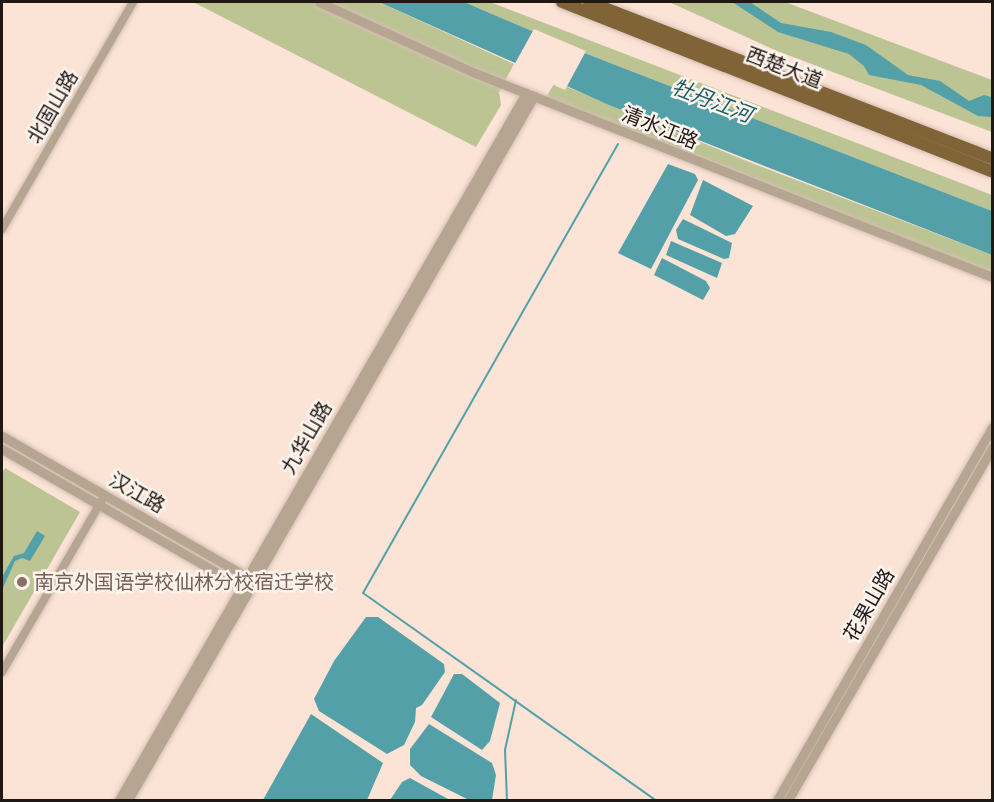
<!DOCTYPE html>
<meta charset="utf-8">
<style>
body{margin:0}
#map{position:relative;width:994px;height:802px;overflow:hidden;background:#fbe3d6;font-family:"Roboto Serif","Noto Sans SC",serif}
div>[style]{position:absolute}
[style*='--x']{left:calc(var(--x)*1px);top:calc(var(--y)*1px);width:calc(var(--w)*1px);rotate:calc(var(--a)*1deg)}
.green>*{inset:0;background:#bcc493}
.water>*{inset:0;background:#53a0a8}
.pier>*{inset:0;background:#fbe3d6}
.stream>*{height:2px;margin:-1px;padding:0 1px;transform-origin:1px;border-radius:1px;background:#53a0a8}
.roads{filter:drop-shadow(0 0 2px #d4beb3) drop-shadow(0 0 2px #d4beb3)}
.minor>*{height:8px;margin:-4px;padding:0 4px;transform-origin:4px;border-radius:4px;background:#b5a591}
.tertiary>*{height:9px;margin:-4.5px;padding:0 4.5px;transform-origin:4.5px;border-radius:4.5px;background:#b5a591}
.trunk>*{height:12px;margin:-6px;padding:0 6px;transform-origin:6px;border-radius:6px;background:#816338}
.dots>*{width:16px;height:16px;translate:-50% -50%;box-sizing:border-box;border:3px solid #fdf4ee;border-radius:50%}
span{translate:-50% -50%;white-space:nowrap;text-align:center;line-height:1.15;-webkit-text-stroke:5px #fdf4ee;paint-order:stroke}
.street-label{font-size:20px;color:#201813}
.education-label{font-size:20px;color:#785e54}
.left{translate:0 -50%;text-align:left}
.water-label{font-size:21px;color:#1d5d64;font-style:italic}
.frame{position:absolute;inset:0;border:3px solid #201813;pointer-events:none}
</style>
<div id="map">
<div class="green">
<i style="clip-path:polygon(193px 2px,379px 2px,514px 64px,499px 92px,501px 105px,476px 147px)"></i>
<i style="clip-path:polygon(464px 2px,490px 2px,992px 195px,992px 211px,569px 47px)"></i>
<i style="clip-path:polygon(669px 2px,785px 2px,992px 80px,992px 132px,777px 51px)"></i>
<i style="clip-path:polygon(555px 82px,744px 160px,992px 255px,992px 273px,545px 99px)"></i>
<i style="clip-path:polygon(5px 468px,80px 512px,2px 647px,2px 473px)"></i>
</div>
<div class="water">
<i style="clip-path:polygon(379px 2px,464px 2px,569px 47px,992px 211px,992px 255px,609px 105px)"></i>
<i style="clip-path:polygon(732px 2px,750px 2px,781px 23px,831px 32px,866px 45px,908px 75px,940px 81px,969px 101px,984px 95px,991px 97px,992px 117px,978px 116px,921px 85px,869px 75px,864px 66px,849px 54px,778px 32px)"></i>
<i style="clip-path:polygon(668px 164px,695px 174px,698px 180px,651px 269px,618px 253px)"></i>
<i style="clip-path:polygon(703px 180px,753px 206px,735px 234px,726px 236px,690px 215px)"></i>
<i style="clip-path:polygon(683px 219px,732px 243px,729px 258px,724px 259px,678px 239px,676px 230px)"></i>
<i style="clip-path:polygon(671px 241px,722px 263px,717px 278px,666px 255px)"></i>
<i style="clip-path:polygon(662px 258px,706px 281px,710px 288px,703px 300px,654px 275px)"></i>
<i style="clip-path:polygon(37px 531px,45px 536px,30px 561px,22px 558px,15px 561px,2px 590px,2px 577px,14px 556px,24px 553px)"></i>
<i style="clip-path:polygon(366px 617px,378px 617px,444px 664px,445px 672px,422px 705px,416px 708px,415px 722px,404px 745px,387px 754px,319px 711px,314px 699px,334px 661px)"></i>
<i style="clip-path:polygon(454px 674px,462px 674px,500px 703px,490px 741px,482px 750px,431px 717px)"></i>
<i style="clip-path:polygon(311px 714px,383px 763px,367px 800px,263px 800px)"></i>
<i style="clip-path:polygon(429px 724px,492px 763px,496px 775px,492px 800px,469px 800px,421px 776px,410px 765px,410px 749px)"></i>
<i style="clip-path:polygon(410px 778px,439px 794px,450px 800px,390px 800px,402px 782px)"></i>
</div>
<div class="pier">
<i style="clip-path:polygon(534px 29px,586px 51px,565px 90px,513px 67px)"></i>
</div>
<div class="stream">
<i style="--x:618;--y:144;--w:516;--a:119.59"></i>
<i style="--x:363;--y:593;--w:358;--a:35.3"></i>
<i style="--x:507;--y:800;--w:50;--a:-92.3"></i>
<i style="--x:505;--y:750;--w:51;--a:-77.6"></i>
</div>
<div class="roads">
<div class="minor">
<i style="--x:2;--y:229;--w:262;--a:-60"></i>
<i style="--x:2;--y:672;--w:205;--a:-59.8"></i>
</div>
<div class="tertiary">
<i style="--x:319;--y:2;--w:171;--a:24.5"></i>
<i style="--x:475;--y:73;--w:556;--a:21.53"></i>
<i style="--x:2;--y:436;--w:287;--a:29.9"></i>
<i style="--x:2;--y:449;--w:283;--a:29.9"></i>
<i style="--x:119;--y:800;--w:816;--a:-60.07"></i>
<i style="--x:128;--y:800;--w:813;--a:-60.03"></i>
<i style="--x:777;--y:800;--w:431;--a:-60"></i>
<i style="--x:788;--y:800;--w:407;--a:-59.9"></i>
</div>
<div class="trunk">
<i style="--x:562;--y:2;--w:462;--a:21.5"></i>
<i style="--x:589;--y:2;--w:432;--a:21.2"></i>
</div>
</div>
<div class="dots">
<i style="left:22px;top:582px;background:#8d6e63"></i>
</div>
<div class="street-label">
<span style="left:784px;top:68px;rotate:21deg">西楚大道</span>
<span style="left:53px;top:107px;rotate:-60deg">北固山路</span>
<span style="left:660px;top:128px;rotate:22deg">清水江路</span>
<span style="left:307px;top:438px;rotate:-60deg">九华山路</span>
<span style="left:137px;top:493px;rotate:30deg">汉江路</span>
<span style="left:869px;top:605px;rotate:-60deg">花果山路</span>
</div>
<div class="education-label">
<span class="left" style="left:34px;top:582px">南京外国语学校仙林分校宿迁学校</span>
</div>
<div class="water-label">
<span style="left:712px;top:101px;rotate:21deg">牡丹江河</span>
</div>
<div class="frame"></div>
</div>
